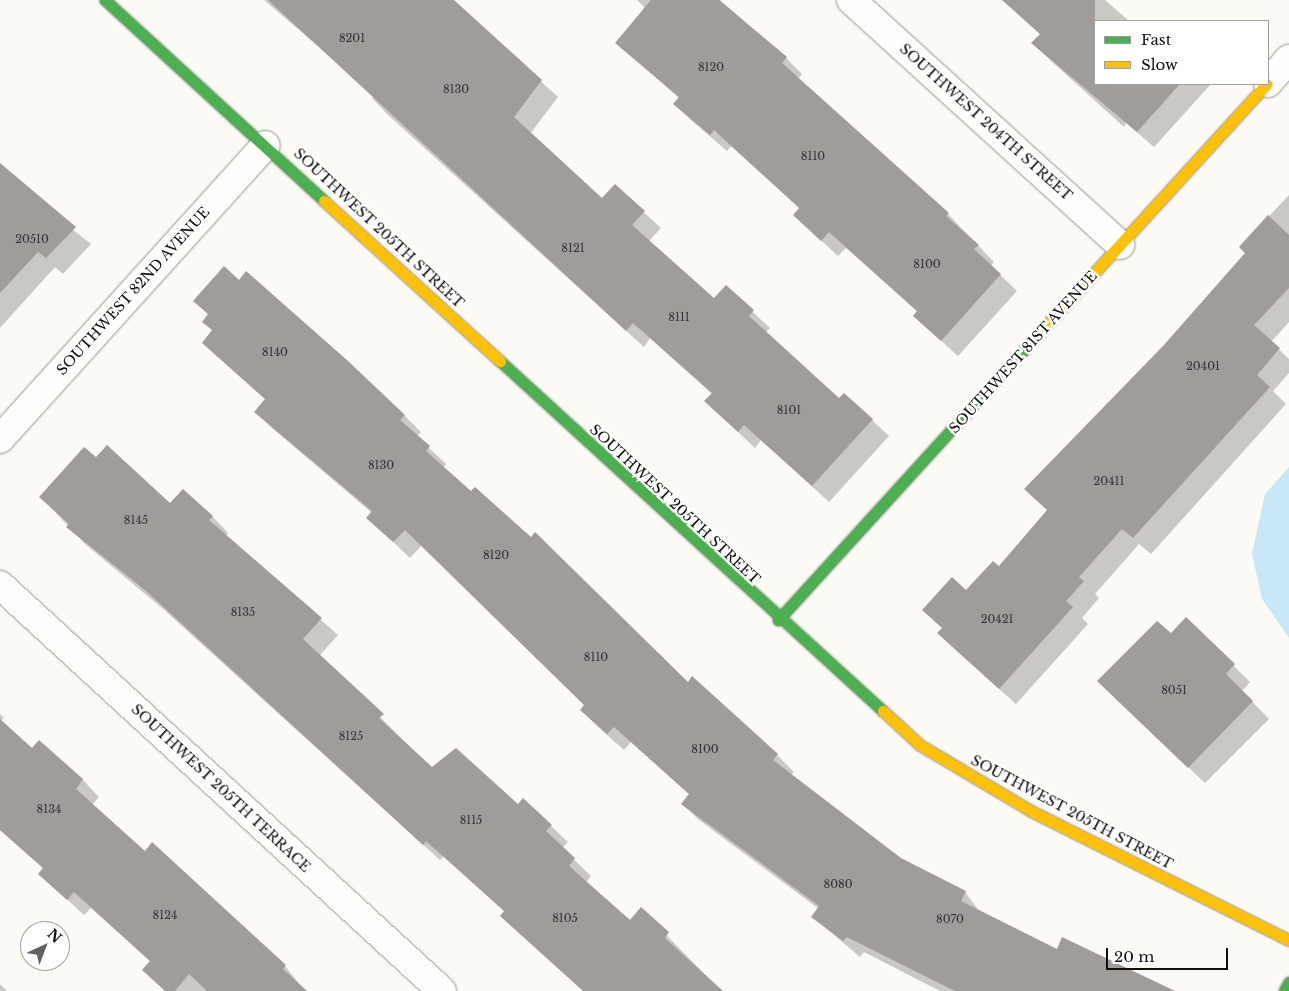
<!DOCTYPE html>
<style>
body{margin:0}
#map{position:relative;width:1289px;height:991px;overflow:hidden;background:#fcfaf4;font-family:"Libre Baskerville",serif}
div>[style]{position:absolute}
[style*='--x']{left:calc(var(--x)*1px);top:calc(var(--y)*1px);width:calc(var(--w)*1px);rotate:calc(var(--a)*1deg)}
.water>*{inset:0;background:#c8e8f8}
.shadow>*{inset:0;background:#0003}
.building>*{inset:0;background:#9f9c99}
.roads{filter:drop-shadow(0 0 1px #969592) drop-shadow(0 0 1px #969592)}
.street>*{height:28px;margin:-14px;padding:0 14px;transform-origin:14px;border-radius:14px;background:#fffefd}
.fast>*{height:11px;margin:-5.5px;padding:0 5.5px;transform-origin:5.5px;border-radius:5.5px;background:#4caf50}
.slow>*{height:11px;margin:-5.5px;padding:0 5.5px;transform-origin:5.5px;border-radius:5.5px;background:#ffc107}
span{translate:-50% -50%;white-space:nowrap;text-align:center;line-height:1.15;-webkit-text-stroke:5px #fff;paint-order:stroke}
.number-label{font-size:11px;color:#333232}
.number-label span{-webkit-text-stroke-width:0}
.street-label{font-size:14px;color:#0f0f0f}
.legend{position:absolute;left:1094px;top:20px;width:175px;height:65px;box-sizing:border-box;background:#fff;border:1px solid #9f9f9f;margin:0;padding:6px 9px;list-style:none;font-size:15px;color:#0f0f0f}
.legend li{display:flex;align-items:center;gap:10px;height:25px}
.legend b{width:25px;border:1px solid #9f9f9f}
.north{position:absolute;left:20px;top:921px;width:50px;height:50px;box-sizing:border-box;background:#fff;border:1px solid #9f9f9f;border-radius:50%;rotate:43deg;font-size:14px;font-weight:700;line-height:20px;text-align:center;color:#0f0f0f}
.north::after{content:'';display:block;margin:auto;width:18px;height:22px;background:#62615f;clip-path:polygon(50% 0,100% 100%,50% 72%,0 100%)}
.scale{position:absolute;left:1106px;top:948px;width:122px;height:22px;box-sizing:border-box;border:2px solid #0f0f0f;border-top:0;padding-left:6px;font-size:15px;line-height:18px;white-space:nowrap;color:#0f0f0f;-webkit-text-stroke:4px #fff;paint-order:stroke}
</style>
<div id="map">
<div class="water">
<i style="clip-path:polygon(1289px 467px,1289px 638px,1262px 599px,1252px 554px,1265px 494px)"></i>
</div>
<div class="shadow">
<i style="clip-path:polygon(264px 0,429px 0,459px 7px,558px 97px,530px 134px,602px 199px,615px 186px,661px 228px,648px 242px,714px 300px,726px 287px,770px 328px,765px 333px,839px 400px,872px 420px,889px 436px,829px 502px,761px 440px,755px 448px,723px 418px,712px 394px,650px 338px,644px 347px,388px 115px,372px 98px,375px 95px)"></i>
<i style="clip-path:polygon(637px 0,720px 0,786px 58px,802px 74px,798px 79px,948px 214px,994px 262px,991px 266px,1017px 291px,958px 356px,914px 316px,918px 312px,846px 248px,838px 256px,811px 231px,800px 208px,731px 146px,727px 151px,691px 120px,675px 104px,679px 98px,617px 43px,646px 9px)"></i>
<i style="clip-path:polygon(1003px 0,1105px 0,1129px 21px,1095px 21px,1095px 84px,1211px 84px,1154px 147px,1126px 123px,1124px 127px,1050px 60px,1033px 43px,1041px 35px)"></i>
<i style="clip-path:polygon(0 173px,91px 244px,63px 274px,55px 267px,0 328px)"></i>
<i style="clip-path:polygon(1289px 195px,1289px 322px,1271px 342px,1289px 359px,1289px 373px,1273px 391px,1286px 404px,1151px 554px,1139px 544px,1095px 594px,1099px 598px,1082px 618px,1088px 624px,1016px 704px,956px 650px,966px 592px,999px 567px,1048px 511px,1164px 347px,1247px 253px,1240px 247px)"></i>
<i style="clip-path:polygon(195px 301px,404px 415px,421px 432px,417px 437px,446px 464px,443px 468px,688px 683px,693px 678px,777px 755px,794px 772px,790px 776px,900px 859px,965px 892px,980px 912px,1057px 951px,1167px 991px,940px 991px,864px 952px,860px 957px,813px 917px,819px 909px,699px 820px,682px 804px,690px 795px,631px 742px,624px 750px,598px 727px,582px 710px,586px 705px,422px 545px,410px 558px,368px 518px,372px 513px,272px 428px,256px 412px,266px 400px,203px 343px,213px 331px,209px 315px)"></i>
<i style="clip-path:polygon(96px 459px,170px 504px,212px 516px,228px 533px,226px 536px,338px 635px,319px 656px,432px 769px,518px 806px,523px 800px,568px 842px,562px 848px,591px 876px,586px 882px,630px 922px,641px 909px,721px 991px,584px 991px,505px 912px,444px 856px,440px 860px,162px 608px,85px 544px,41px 497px)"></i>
<i style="clip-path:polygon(1186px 619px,1250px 682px,1242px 691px,1269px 719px,1205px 783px,1115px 698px)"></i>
<i style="clip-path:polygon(0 714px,4px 718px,0 721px,32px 750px,39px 742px,83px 780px,99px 797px,92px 805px,145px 852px,152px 844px,285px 966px,305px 991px,165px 991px,151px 962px,91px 908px,84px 915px,40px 874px,44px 869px,0 830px)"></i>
<i style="clip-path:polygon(0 984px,7px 991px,0 991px)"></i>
</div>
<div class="building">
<i style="clip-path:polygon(268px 0,454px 0,542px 80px,514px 117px,602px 198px,615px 184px,645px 211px,632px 225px,714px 298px,726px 285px,754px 310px,749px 316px,839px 398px,844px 393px,873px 419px,812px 486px,744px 425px,738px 432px,704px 401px,712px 393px,633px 323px,626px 331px)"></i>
<i style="clip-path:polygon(651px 0,719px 0,787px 57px,782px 63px,949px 213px,946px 216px,979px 245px,974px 249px,1001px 274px,941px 341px,913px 316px,917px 311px,829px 232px,821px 241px,793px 215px,799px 208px,714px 130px,710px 135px,673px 104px,679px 97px,615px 43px)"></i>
<i style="clip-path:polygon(1002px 0,1095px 0,1095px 84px,1180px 84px,1137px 132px,1031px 43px,1040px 34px)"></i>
<i style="clip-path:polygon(0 163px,76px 227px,46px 258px,38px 252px,0 293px)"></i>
<i style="clip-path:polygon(1268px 215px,1289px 235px,1289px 288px,1254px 325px,1280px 348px,1257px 375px,1270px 387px,1133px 538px,1122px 529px,1079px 577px,1084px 581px,1066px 601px,1073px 607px,999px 689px,937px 633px,942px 628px,922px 610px,952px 577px,966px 590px,993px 561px,999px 566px,1047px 510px,1024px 489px,1163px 346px,1245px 253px,1239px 247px)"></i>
<i style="clip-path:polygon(224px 266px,239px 280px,246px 271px,348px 361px,405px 415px,400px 420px,430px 446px,426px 451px,471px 491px,475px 487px,531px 537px,535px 532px,688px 682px,692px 676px,778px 754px,773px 760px,901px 858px,966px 891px,961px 901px,1057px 949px,1062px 937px,1175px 991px,955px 991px,847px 937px,843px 941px,811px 917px,819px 906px,681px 804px,689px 794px,614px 727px,607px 734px,580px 710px,584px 705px,405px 530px,393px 542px,366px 518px,372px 511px,254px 412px,265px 399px,202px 343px,212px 330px,202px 322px,208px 314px,193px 301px)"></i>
<i style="clip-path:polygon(107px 445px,170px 503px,183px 489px,213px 516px,209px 520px,322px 618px,303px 639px,384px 714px,379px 718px,432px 767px,456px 748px,518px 804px,523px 798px,552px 825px,546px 831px,575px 858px,569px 866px,630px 920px,641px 907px,669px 932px,665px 938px,723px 991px,583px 991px,500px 916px,504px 911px,426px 841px,423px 845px,145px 590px,66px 527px,69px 524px,39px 497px,84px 447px,96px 457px)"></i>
<i style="clip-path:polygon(1186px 617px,1235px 664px,1226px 674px,1253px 701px,1188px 768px,1097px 681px,1157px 621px,1171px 633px)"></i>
<i style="clip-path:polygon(0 719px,32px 748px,39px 740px,83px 779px,76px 789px,145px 851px,152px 842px,286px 965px,283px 969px,307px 991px,207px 991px,189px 974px,175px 991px,165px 991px,142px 970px,150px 961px,74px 892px,67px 900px,38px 874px,43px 868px,0 830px)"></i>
</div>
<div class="roads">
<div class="street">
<i style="--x:851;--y:0;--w:364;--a:42.3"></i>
<i style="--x:1268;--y:83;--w:32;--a:-49"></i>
<i style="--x:0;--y:439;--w:396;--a:-47.9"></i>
<i style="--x:0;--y:585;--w:600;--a:42.57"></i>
</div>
<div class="fast">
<i style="--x:105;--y:0;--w:297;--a:42.5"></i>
<i style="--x:500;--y:361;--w:519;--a:42.42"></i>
<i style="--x:778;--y:620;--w:392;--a:-47.7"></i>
<i style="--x:1284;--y:991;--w:10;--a:-61"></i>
</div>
<div class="slow">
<i style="--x:324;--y:201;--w:238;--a:42.3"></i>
<i style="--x:1042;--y:330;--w:333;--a:-47.6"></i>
<i style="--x:883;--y:711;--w:50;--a:42.6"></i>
<i style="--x:920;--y:745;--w:129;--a:30.7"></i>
<i style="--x:1031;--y:811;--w:288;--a:26.6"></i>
</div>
</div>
<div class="number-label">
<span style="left:352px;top:38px">8201</span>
<span style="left:711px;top:67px">8120</span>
<span style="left:456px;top:89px">8130</span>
<span style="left:813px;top:156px">8110</span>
<span style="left:32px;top:239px">20510</span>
<span style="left:573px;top:248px">8121</span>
<span style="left:927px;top:264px">8100</span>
<span style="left:679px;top:317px">8111</span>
<span style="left:275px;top:352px">8140</span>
<span style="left:1203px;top:366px">20401</span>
<span style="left:789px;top:410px">8101</span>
<span style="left:381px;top:465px">8130</span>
<span style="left:1109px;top:481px">20411</span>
<span style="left:136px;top:520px">8145</span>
<span style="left:496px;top:555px">8120</span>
<span style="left:243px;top:612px">8135</span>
<span style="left:997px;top:619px">20421</span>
<span style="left:596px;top:657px">8110</span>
<span style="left:1174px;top:690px">8051</span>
<span style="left:351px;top:736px">8125</span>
<span style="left:705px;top:749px">8100</span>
<span style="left:49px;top:809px">8134</span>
<span style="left:471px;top:820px">8115</span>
<span style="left:838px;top:884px">8080</span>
<span style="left:165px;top:915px">8124</span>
<span style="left:565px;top:918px">8105</span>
<span style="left:950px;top:919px">8070</span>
</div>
<div class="street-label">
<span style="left:986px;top:122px;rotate:42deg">SOUTHWEST 204TH STREET</span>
<span style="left:379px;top:228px;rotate:43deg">SOUTHWEST 205TH STREET</span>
<span style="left:133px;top:291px;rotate:-48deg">SOUTHWEST 82ND AVENUE</span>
<span style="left:1023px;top:352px;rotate:-48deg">SOUTHWEST 81ST AVENUE</span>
<span style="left:675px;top:504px;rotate:43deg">SOUTHWEST 205TH STREET</span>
<span style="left:221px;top:788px;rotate:43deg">SOUTHWEST 205TH TERRACE</span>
<span style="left:1072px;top:812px;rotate:28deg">SOUTHWEST 205TH STREET</span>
</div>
<ul class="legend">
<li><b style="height:6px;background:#4caf50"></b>Fast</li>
<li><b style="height:6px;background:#ffc107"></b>Slow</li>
</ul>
<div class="north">N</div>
<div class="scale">20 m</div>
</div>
